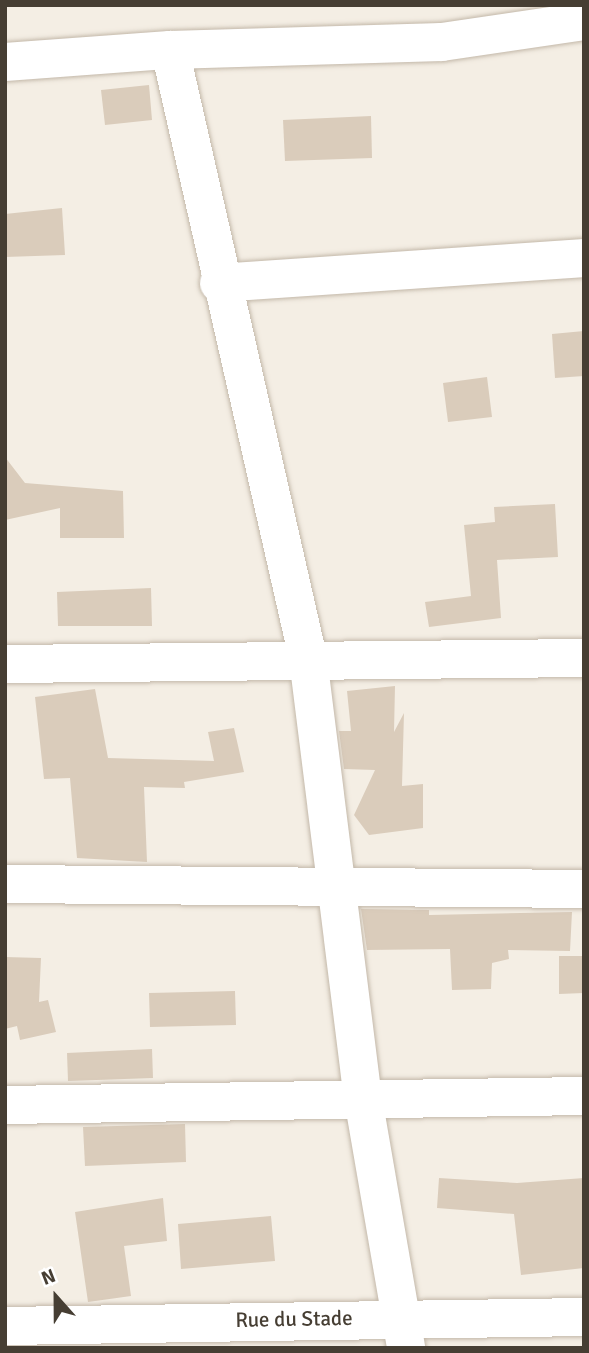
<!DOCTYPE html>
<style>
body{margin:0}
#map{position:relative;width:589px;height:1353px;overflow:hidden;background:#f4eee4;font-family:Signika,sans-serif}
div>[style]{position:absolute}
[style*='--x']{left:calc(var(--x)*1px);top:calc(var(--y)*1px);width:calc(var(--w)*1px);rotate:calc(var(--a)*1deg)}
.building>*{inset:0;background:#daccbb}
.roads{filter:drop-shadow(0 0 2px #c3b8a9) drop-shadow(0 0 2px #c3b8a9)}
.minor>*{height:38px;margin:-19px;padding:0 19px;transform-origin:19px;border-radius:19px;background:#fff}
span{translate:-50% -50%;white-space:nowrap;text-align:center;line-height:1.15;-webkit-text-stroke:5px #fff;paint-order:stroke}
.street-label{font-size:21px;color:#463e33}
.frame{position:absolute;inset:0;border:7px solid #463e33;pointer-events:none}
.north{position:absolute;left:21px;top:1262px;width:70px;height:70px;-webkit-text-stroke:5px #fff;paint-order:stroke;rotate:339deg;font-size:19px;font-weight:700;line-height:28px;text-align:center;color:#463e33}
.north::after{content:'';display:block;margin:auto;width:24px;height:32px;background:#463e33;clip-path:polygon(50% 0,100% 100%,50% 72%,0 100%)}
</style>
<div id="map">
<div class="building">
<i style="clip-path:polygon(149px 85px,152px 120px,105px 125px,101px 90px)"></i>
<i style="clip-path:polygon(371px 116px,372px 158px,285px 161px,283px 120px)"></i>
<i style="clip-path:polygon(62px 208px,65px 255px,5px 257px,5px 214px)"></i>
<i style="clip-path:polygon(584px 331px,584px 376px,555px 378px,552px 334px)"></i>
<i style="clip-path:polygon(487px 377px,492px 417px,448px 422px,443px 383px)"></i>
<i style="clip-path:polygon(5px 457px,25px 483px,123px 491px,124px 538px,60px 538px,60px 508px,5px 520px)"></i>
<i style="clip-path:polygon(555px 504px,558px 557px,497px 560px,501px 618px,429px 627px,425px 602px,471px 596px,464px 525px,495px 522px,494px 507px)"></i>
<i style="clip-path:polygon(151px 588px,152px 626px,58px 626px,57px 592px)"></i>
<i style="clip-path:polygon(395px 686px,394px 732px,404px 713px,402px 786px,423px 784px,423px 828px,369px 835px,354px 815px,375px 770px,344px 769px,339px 731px,351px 731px,347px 691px)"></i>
<i style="clip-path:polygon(95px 689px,108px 758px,214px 761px,208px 732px,234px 728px,244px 772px,184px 782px,185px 788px,144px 787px,147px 862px,77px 858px,70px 778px,44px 779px,35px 697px)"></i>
<i style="clip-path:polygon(361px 909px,429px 910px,429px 915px,572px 912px,570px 951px,508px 950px,509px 959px,492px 963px,491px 989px,452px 990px,450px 949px,367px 950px)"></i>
<i style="clip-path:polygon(559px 956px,584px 956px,584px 993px,559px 994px)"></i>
<i style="clip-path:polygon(5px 957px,41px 958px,39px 1002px,48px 1000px,56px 1032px,20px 1040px,17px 1026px,5px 1029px)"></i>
<i style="clip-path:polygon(235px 991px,236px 1025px,150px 1027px,149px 993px)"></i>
<i style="clip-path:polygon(152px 1049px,153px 1078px,68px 1081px,67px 1053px)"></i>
<i style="clip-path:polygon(185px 1124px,186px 1162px,85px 1166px,83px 1127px)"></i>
<i style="clip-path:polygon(439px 1178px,517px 1183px,584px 1178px,584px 1268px,521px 1275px,514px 1214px,437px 1208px)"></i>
<i style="clip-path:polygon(163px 1198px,167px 1241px,124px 1246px,131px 1296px,88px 1302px,75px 1212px)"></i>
<i style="clip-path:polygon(271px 1216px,275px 1261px,181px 1269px,178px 1224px)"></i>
</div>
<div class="roads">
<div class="minor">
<i style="--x:170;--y:50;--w:623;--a:77.21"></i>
<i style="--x:308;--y:658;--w:443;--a:82.9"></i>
<i style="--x:363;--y:1098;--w:254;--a:80.2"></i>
<i style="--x:5;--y:62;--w:165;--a:-4.2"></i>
<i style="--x:170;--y:50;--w:272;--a:-1.7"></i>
<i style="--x:442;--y:42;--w:144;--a:-8.4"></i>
<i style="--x:219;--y:283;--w:366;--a:-3.9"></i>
<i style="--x:5;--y:664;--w:579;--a:-0.59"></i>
<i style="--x:5;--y:884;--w:579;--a:0.49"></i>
<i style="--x:5;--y:1105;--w:579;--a:-0.89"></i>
<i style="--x:5;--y:1326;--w:579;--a:-0.89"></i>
</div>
</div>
<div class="street-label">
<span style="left:294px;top:1319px;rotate:-1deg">Rue du Stade</span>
</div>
<div class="frame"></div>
<div class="north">N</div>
</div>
